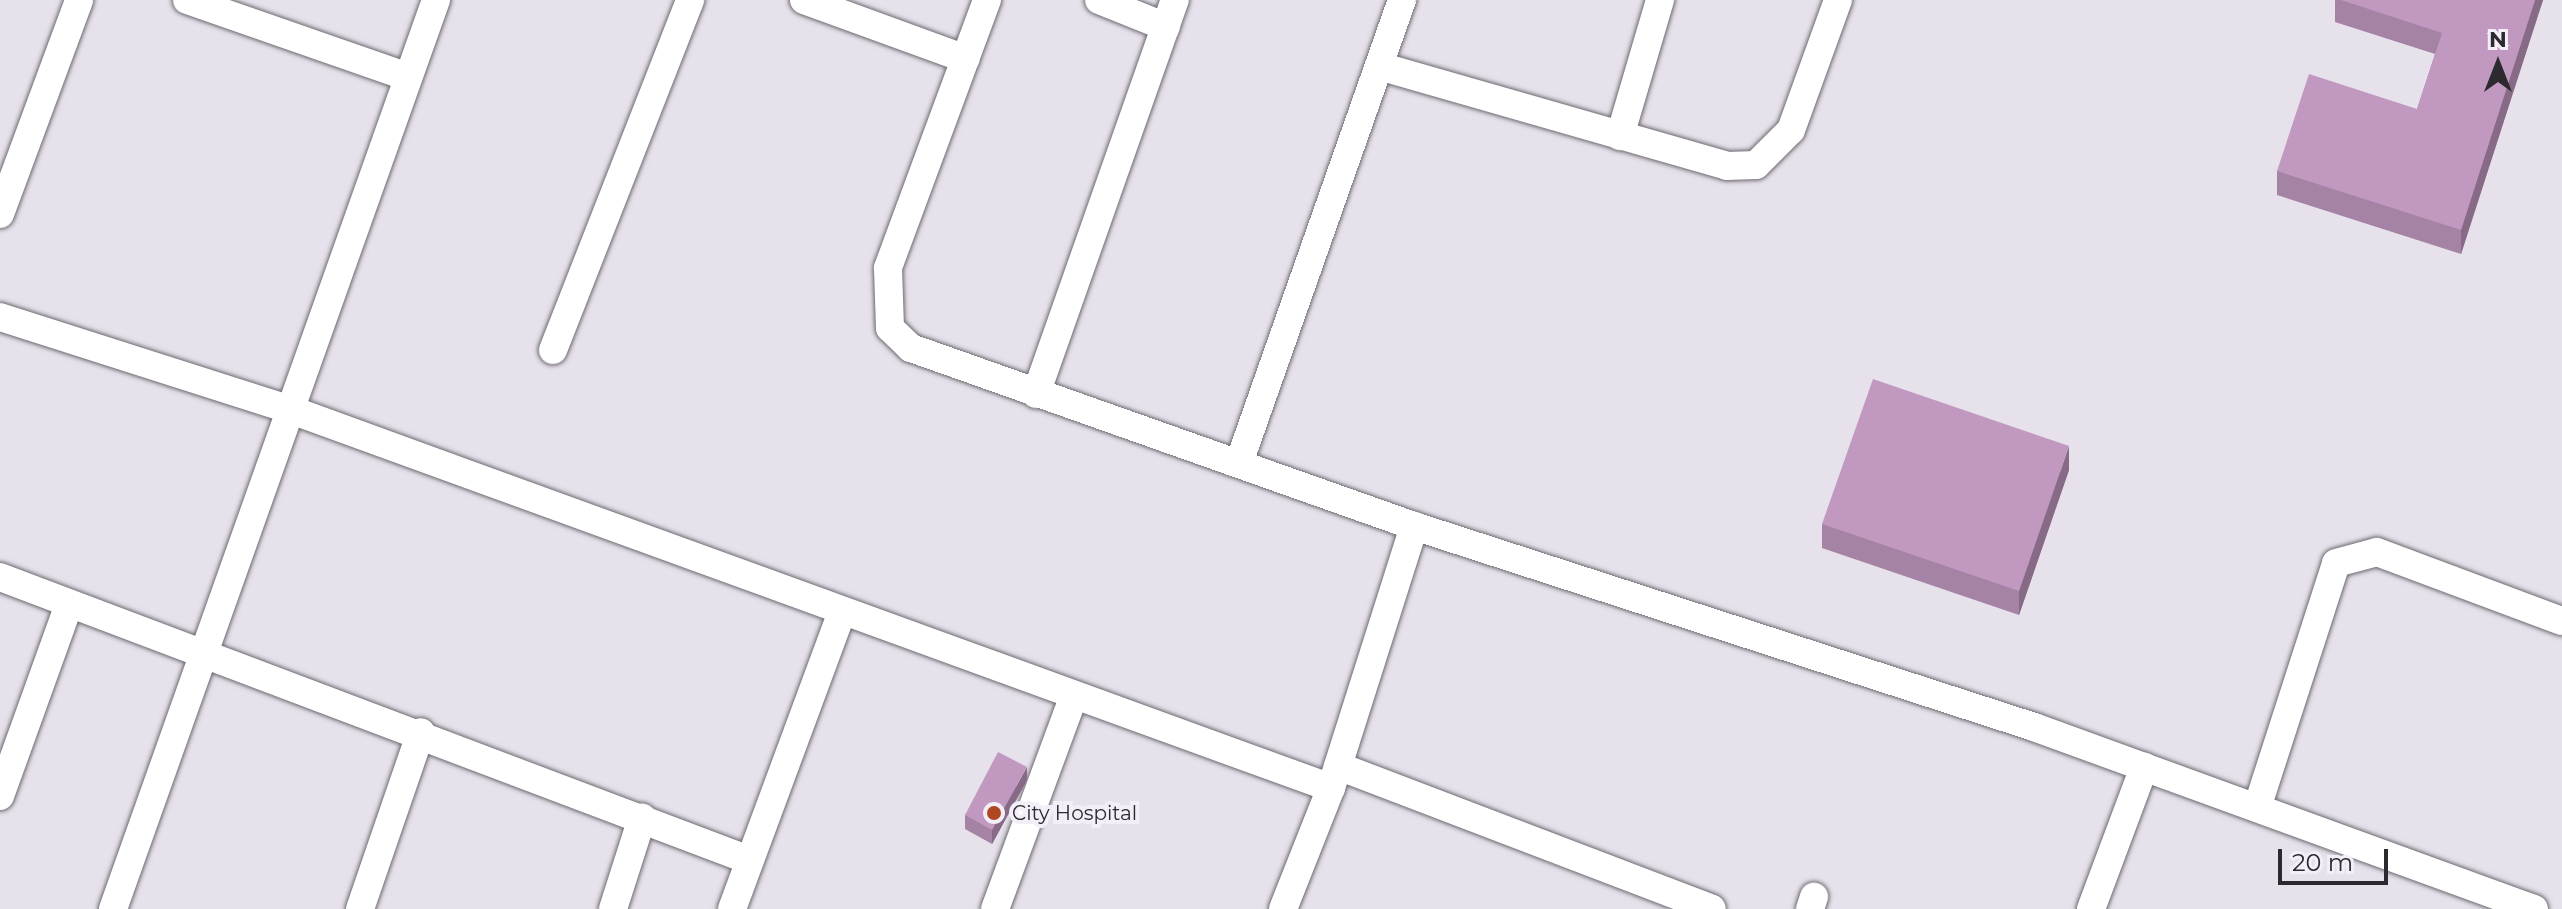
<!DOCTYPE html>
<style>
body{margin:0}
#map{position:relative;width:2562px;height:909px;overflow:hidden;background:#e6e1ea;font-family:Montserrat,sans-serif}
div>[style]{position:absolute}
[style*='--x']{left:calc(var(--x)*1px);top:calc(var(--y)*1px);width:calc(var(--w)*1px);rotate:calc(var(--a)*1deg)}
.roads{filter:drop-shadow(0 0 2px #6d6971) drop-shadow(0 0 2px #6d6971)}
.minor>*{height:28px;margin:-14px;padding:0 14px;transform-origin:14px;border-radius:14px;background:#fff}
.wall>*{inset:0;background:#a583a5}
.shaded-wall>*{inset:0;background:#866a86}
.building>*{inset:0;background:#c098c0}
.dots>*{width:22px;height:22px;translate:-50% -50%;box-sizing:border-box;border:4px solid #f3eef8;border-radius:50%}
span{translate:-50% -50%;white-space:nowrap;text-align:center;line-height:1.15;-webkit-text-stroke:8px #f3eef8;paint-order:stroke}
.poi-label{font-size:20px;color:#2c2a2e}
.left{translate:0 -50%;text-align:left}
.north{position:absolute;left:2458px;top:24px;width:80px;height:80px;-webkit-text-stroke:6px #f3eef8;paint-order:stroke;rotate:0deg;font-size:22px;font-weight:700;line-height:32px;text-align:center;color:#2c2a2e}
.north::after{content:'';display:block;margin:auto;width:28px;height:36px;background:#2c2a2e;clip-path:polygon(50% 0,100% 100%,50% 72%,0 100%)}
.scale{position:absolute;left:2278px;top:849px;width:110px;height:36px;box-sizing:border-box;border:4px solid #2c2a2e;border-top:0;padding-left:10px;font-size:24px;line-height:28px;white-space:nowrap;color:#2c2a2e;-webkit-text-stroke:6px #f3eef8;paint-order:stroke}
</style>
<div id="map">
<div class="roads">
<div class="minor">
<i style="--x:187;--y:0;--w:234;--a:19.2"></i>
<i style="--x:804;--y:0;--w:172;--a:20"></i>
<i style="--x:987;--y:0;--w:286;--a:110.3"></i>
<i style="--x:888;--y:268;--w:60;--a:88.1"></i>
<i style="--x:890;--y:328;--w:29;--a:44"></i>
<i style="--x:911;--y:348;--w:534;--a:19.49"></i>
<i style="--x:1414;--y:526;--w:652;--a:17.96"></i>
<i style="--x:2034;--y:727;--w:532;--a:20"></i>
<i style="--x:1099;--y:0;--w:72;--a:21.9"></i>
<i style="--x:1379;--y:66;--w:362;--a:16"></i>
<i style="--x:1727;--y:166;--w:29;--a:-2"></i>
<i style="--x:1756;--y:165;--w:49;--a:-45"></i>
<i style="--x:1791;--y:130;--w:138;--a:-70.1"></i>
<i style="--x:1620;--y:136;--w:142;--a:-73.6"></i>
<i style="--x:0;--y:214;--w:228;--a:-69.7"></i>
<i style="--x:0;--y:317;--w:300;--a:17.7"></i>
<i style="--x:286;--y:408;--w:1112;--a:19.98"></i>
<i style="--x:553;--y:350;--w:376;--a:-68.6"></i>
<i style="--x:1036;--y:394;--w:418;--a:-70.6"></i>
<i style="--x:1240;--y:460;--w:488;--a:-70.6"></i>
<i style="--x:0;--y:577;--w:801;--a:20.7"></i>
<i style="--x:1338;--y:766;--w:400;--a:20.9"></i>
<i style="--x:0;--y:796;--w:204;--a:-70.2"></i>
<i style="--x:2257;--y:808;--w:257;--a:-72.1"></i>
<i style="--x:2336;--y:563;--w:42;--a:-15"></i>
<i style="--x:2377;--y:552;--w:197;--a:20.5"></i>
<i style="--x:113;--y:909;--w:965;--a:-70.44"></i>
<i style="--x:360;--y:909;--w:187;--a:-71"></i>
<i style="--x:613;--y:909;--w:96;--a:-72.3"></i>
<i style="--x:732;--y:909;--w:317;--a:-69.7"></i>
<i style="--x:995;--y:909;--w:227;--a:-69.7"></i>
<i style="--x:1283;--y:909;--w:130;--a:-68.4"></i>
<i style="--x:1331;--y:788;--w:275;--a:-72.4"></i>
<i style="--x:1810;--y:909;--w:13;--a:-72"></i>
<i style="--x:2091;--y:909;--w:152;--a:-69.5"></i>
</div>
</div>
<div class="wall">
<i style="clip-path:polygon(2335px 0,2543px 0,2461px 254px,2277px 195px,2277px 171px,2417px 109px,2435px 54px,2335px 22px)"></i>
<i style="clip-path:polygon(2069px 470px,2019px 615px,1822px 548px,1822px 524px)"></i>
<i style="clip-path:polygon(1027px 780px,992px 844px,965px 829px,965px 815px)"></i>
</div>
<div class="shaded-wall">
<i style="clip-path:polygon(2535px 0,2543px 0,2461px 254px,2461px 230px)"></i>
<i style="clip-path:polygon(2069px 446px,2069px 470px,2019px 615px,2019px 591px)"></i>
<i style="clip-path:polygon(1027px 767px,1027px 780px,992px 844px,992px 830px)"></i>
</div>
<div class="building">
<i style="clip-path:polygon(2341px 0,2535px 0,2461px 230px,2277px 171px,2309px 74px,2417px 109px,2442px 33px)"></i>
<i style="clip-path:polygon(1873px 379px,2069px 446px,2019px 591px,1822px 524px)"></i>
<i style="clip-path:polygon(998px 752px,1027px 767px,992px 830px,965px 815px)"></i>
</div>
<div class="dots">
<i style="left:994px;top:813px;background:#af4820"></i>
</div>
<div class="poi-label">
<span class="left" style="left:1012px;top:813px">City Hospital</span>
</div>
<div class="north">N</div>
<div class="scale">20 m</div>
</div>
